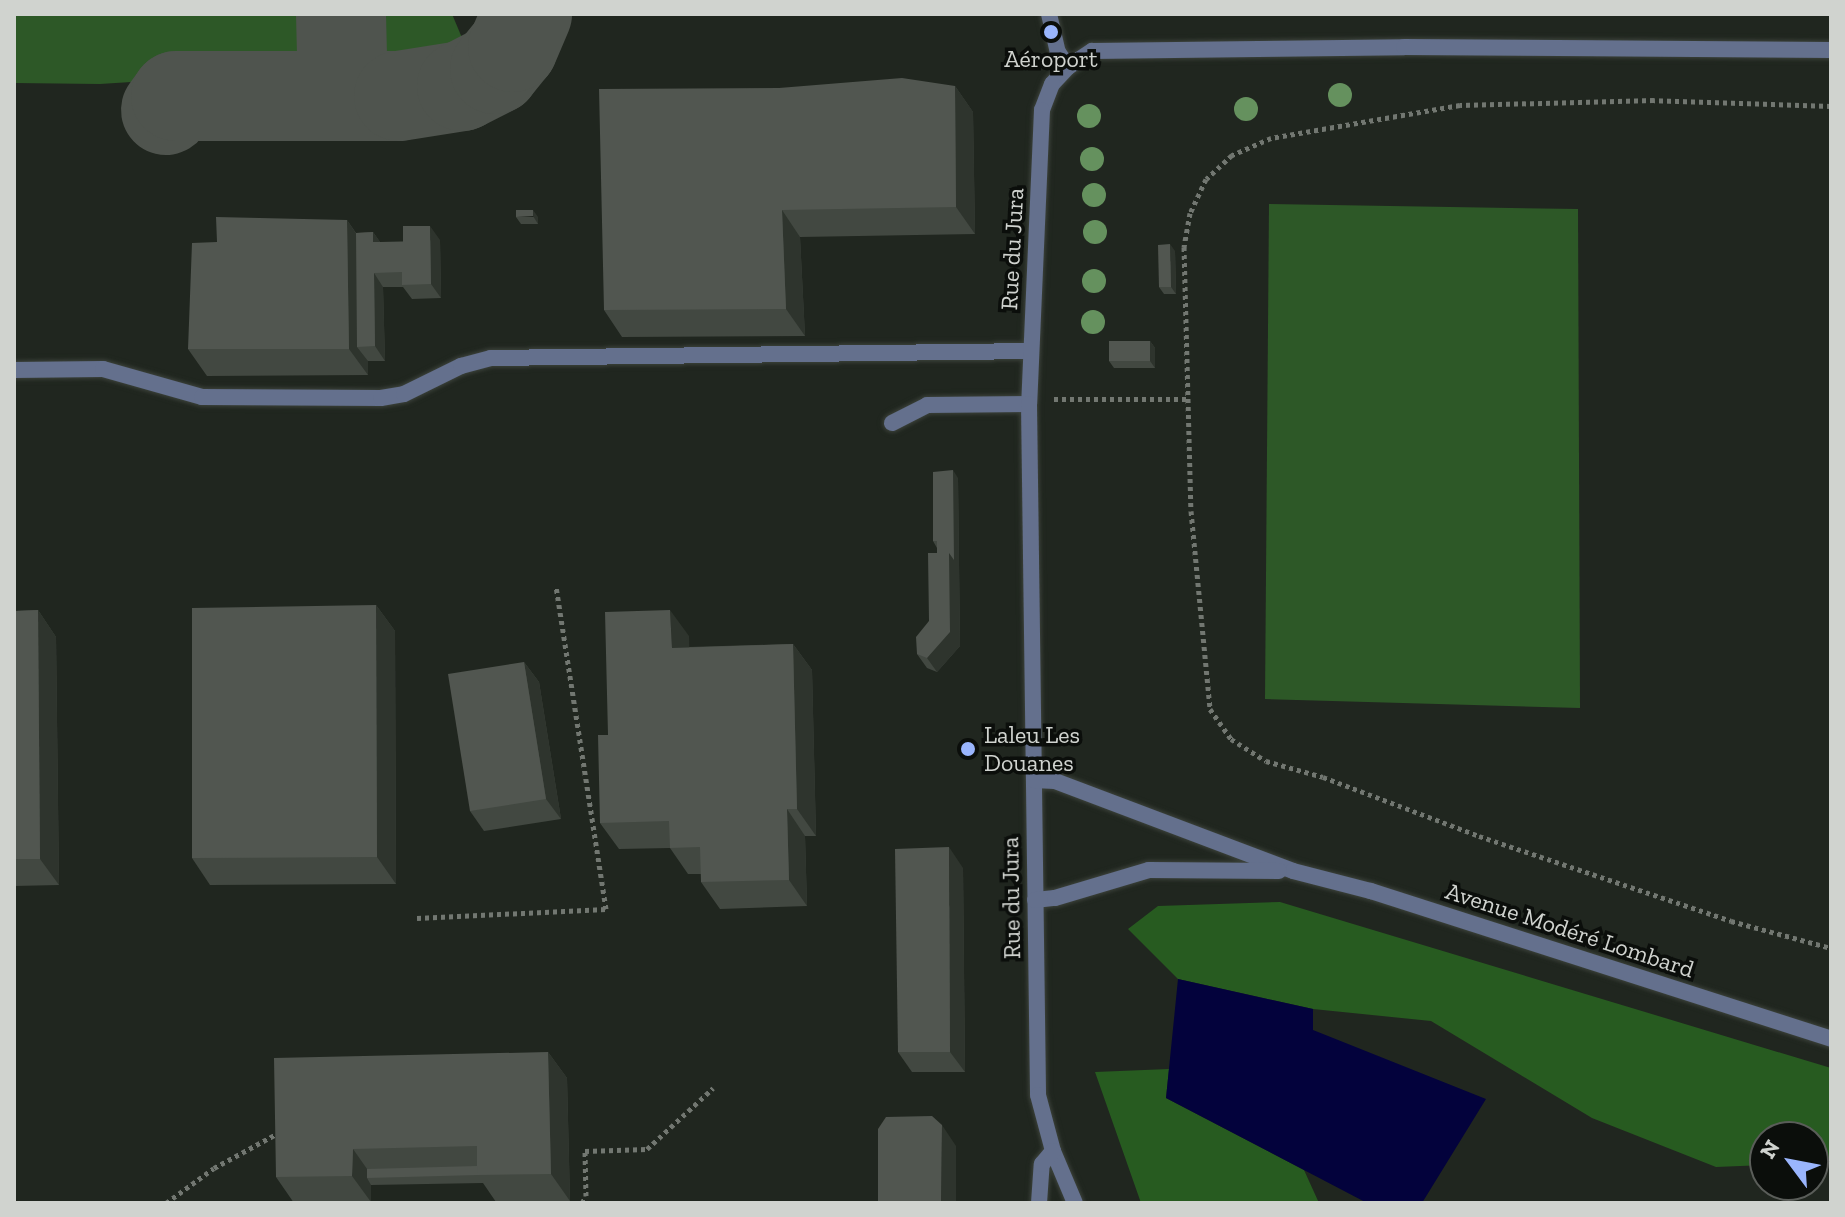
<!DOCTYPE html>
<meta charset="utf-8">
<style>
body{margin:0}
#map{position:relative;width:1845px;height:1217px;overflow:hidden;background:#20261f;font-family:"Zilla Slab",serif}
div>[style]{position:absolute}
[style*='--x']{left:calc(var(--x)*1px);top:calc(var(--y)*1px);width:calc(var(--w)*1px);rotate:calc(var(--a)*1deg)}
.green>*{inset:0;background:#2d5827}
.forest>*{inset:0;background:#275b20}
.water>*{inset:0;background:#03023c}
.taxiway>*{height:90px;margin:-45px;padding:0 45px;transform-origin:45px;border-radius:45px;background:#4f544e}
.path>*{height:5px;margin-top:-2.5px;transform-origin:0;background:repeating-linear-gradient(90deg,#727771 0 4px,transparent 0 8px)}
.roads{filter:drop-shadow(0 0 2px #3c423b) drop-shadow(0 0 2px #3c423b)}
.service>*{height:16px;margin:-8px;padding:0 8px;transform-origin:8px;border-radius:8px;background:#64708d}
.minor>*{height:16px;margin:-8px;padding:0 8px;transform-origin:8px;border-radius:8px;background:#64708d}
.tertiary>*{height:16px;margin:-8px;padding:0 8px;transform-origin:8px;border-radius:8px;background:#64708d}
.trees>*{width:24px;height:24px;margin:-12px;border-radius:50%;background:#65915e}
.wall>*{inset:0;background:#424841}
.shaded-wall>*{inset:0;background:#2e342d}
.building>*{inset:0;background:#515650}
.dots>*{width:22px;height:22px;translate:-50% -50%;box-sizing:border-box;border:4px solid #0b0e0b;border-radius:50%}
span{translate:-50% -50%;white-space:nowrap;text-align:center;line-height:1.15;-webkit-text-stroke:7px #0b0e0b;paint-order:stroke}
.poi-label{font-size:24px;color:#d0d3cf}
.left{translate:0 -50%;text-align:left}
.street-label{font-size:24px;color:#d0d3cf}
.frame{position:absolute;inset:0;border:16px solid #d0d3cf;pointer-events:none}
.north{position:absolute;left:1749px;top:1121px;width:80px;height:80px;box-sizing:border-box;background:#0b0e0b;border:2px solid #5a5d59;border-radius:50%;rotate:302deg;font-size:22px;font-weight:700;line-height:32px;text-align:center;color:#d0d3cf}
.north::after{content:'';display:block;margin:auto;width:28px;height:36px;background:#9ab5fd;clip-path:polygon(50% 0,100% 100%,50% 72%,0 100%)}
</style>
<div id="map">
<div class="green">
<i style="clip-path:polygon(14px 14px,452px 14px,465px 45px,459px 56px,445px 62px,100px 84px,14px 83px)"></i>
<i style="clip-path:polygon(1269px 204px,1578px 209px,1580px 708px,1265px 699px)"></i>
</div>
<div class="forest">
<i style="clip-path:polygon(1280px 902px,1831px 1068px,1831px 1163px,1813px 1163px,1813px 1137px,1765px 1137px,1765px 1165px,1716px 1167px,1592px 1118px,1431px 1021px,1313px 1009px,1178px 979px,1128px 929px,1158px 906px)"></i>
<i style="clip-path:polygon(1169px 1069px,1166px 1098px,1304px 1170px,1319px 1203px,1141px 1203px,1095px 1072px)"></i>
</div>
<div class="water">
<i style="clip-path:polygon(1178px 979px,1313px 1009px,1313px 1030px,1486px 1099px,1422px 1203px,1367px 1203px,1166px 1098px)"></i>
</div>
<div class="taxiway">
<i style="--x:341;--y:14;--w:41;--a:88.6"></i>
<i style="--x:166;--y:110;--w:17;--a:-54"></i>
<i style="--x:176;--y:96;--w:223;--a:0"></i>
<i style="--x:399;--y:96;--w:64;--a:-9"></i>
<i style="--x:462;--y:86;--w:37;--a:-27"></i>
<i style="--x:495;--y:69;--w:28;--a:-51"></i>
<i style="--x:513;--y:47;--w:36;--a:-67"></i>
</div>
<div class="path">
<i style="--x:1831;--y:106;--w:177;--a:-178.1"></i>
<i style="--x:1654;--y:100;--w:194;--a:178.5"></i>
<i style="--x:1460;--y:105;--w:192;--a:170.1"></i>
<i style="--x:1271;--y:138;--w:43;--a:156.4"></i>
<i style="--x:1232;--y:155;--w:35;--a:137"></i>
<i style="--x:1206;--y:179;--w:38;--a:115"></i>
<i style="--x:1190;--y:213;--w:35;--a:100"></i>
<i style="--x:1184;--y:247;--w:264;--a:88.5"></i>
<i style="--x:1191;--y:511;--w:199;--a:84.5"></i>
<i style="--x:1210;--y:709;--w:37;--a:55"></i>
<i style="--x:1231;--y:739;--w:41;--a:32.2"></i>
<i style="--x:1266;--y:761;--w:59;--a:15.7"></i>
<i style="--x:1323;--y:777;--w:167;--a:20.7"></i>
<i style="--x:1479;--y:836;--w:266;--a:18.6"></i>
<i style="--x:1731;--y:921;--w:104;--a:15.1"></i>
<i style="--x:1054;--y:399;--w:133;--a:0"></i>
<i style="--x:417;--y:918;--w:189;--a:-2.7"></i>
<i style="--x:606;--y:909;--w:326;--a:-98.8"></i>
<i style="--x:166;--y:1203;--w:59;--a:-36.1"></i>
<i style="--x:214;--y:1168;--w:75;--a:-28.6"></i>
<i style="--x:582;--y:1203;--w:8;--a:-60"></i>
<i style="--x:586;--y:1196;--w:45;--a:-91.3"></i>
<i style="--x:585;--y:1151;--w:62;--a:-1.8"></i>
<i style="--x:647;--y:1149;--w:90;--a:-42.7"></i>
</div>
<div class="roads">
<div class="service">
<i style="--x:1049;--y:14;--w:39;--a:77"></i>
<i style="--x:1058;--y:52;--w:18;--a:56"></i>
<i style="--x:14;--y:370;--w:89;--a:-0.6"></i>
<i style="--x:103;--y:369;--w:103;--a:15.8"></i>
<i style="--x:202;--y:397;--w:179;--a:0.3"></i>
<i style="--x:381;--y:398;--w:23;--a:-10"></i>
<i style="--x:404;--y:394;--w:64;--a:-26.2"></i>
<i style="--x:461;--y:366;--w:31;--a:-15"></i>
<i style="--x:491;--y:358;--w:540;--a:-0.74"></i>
<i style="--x:892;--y:423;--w:39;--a:-27"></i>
<i style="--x:927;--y:405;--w:102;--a:-0.6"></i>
</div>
<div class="minor">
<i style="--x:1068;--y:67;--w:29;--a:-34"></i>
<i style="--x:1092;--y:51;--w:312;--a:-0.7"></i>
<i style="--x:1404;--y:47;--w:427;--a:0.4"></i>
</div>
<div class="tertiary">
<i style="--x:1068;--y:67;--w:23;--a:133"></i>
<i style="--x:1052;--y:84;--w:28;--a:111"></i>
<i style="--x:1042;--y:110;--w:294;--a:92.5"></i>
<i style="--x:1029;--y:404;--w:691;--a:89.25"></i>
<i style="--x:1038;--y:1095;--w:58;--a:75"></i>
<i style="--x:1053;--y:1151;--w:56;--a:67.1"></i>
<i style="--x:1034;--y:780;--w:21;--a:3"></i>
<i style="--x:1055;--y:781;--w:254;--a:20.7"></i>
<i style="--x:1293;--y:871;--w:81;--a:14.4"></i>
<i style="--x:1371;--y:891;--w:483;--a:17.8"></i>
<i style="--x:1035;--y:900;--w:20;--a:-6"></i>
<i style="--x:1055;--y:898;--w:98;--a:-16.6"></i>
<i style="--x:1149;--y:870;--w:130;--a:0.4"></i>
<i style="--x:1039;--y:1203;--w:39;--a:-86"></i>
<i style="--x:1042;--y:1164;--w:17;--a:-50"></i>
</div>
</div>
<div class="trees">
<i style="left:1340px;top:95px"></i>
<i style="left:1246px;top:109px"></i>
<i style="left:1089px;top:116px"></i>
<i style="left:1092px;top:159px"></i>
<i style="left:1094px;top:195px"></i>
<i style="left:1095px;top:232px"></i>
<i style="left:1094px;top:281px"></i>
<i style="left:1093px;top:322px"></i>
</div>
<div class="wall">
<i style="clip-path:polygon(955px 86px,973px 112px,975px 234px,800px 237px,805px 336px,622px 337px,604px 310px)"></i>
<i style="clip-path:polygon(516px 217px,538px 217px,538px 224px,521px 224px)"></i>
<i style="clip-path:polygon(347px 220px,356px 233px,373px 232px,380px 242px,440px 240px,441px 298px,412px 299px,403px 287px,383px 287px,385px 361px,368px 361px,368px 375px,207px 376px,188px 349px)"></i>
<i style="clip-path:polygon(1175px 251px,1176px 294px,1164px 294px,1159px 287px)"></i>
<i style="clip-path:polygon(1150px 341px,1155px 348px,1155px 368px,1114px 368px,1109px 361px)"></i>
<i style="clip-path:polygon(958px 478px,960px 646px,937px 672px,927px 668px,917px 654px,929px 621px,937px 553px,937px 548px,933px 541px)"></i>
<i style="clip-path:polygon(376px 605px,395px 631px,396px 884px,210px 885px,192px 858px)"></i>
<i style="clip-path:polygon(38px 610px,56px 637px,59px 885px,14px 886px,14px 611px)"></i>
<i style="clip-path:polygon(689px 636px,689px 647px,793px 644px,812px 670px,816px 836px,805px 836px,807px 906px,720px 909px,701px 882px,701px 874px,688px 874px,670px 848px,619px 849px,600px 823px)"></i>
<i style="clip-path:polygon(524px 662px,539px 682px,561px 819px,484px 831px,470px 811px)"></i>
<i style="clip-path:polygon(963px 868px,965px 1072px,912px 1072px,898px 1052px)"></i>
<i style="clip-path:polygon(548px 1052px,567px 1078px,570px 1201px,496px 1202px,483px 1183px,371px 1185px,371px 1202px,294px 1203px,276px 1177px)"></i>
</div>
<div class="shaded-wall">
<i style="clip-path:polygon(955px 86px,973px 112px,975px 234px,956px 207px)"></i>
<i style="clip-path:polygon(533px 210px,538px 217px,538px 224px,533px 216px)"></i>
<i style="clip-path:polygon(782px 210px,800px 237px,805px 336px,786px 309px)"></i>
<i style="clip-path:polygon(347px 220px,365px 247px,357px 347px,368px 361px,368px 375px,349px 349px)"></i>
<i style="clip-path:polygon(430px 226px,440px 240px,441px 298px,431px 284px)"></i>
<i style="clip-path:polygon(373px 232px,383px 246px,373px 242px)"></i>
<i style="clip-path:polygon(1170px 244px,1175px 251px,1176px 294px,1171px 287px)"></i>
<i style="clip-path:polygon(374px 273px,383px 287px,385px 361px,375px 346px)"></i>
<i style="clip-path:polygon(1150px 341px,1155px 348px,1155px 368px,1150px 361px)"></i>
<i style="clip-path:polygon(953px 470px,958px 478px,960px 646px,937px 672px,927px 658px,949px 553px)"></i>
<i style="clip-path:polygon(376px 605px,395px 631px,396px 884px,377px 857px)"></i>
<i style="clip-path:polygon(38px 610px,56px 637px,59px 885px,40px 859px)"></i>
<i style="clip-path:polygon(670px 610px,689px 636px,690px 674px,672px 648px)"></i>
<i style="clip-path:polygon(793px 644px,812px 670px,816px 836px,797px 809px)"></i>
<i style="clip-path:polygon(524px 662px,539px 682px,561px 819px,546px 799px)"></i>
<i style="clip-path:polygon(787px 809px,805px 836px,807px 906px,789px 880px)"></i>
<i style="clip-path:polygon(949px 847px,963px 868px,965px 1072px,950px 1052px)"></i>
<i style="clip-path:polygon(548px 1052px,567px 1078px,570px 1201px,551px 1174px)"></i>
<i style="clip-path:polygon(942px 1125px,956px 1146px,956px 1203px,941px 1203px)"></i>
<i style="clip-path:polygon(353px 1149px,372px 1176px,367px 1178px,371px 1185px,371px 1202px,352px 1176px)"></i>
</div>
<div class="building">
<i style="clip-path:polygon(902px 78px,955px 86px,956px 207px,782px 210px,786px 309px,604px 310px,599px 89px,779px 88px)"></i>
<i style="clip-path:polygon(516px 210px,533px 210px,533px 216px,516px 217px)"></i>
<i style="clip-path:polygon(216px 217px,347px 220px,349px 349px,188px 349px,192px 243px,217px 242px)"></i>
<i style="clip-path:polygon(403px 226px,430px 226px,431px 284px,402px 285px,402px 272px,374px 273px,375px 346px,357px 347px,356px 233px,373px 232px,373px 242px,403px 242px)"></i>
<i style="clip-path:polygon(1170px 244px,1171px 287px,1159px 287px,1158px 245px)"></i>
<i style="clip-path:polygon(1109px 341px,1150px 341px,1150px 361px,1109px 361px)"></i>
<i style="clip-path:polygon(953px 470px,954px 560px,949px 553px,937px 553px,937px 541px,933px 541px,933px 472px)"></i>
<i style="clip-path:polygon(928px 553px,949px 553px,950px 632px,927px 658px,917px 654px,916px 637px,929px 621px)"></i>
<i style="clip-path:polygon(376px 605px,377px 857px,192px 858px,192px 608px)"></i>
<i style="clip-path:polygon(38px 610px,40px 859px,14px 859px,14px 611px)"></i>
<i style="clip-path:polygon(670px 610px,672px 648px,793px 644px,797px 809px,787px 809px,789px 880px,701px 882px,700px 847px,670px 848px,669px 821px,600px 823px,598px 735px,608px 735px,605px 612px)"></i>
<i style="clip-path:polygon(524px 662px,546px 799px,470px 811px,448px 674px)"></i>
<i style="clip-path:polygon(949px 847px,950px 1052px,898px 1052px,895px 849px)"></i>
<i style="clip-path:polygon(548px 1052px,551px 1174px,477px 1175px,477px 1146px,353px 1149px,352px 1176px,276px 1177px,274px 1058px)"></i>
<i style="clip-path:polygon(932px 1116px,942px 1125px,941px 1203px,878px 1203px,878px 1129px,886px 1117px)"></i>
<i style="clip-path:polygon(477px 1166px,478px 1175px,367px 1178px,367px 1169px)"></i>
</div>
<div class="dots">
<i style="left:1051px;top:32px;background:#9ab5fd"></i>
<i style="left:968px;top:749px;background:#9ab5fd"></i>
</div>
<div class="poi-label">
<span style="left:1051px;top:59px">Aéroport</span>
<span class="left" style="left:984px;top:749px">Laleu Les<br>Douanes</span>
</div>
<div class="street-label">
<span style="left:1012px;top:249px;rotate:-87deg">Rue du Jura</span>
<span style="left:1011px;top:898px;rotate:-91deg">Rue du Jura</span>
<span style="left:1570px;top:930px;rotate:18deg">Avenue Modéré Lombard</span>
</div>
<div class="frame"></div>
<div class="north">N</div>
</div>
